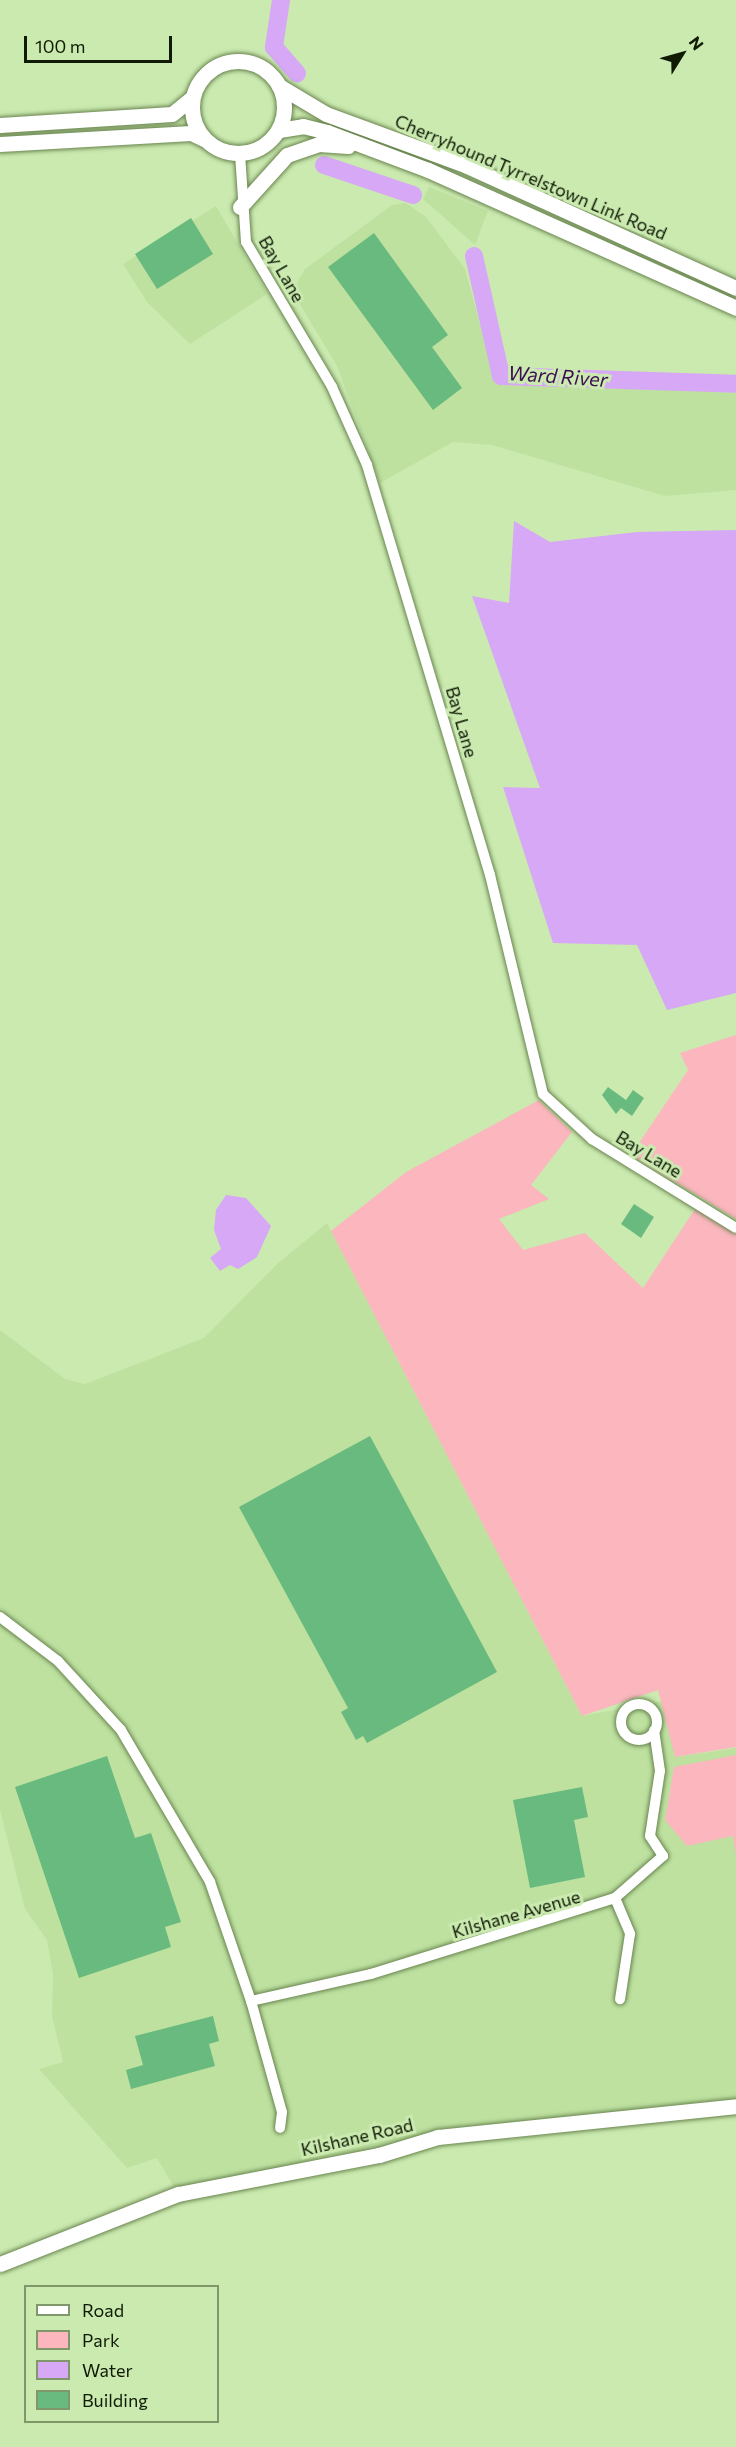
<!DOCTYPE html>
<style>
body{margin:0}
#map{position:relative;width:736px;height:2447px;overflow:hidden;background:#cbeab0;font-family:Commissioner,sans-serif}
div>[style]{position:absolute}
[style*='--x']{left:calc(var(--x)*1px);top:calc(var(--y)*1px);width:calc(var(--w)*1px);rotate:calc(var(--a)*1deg)}
.built>*{inset:0;background:#bee1a0}
.green>*{inset:0;background:#fbb6be}
.water>*{inset:0;background:#d6a8f6}
.river>*{height:18px;margin:-9px;padding:0 9px;transform-origin:9px;border-radius:9px;background:#d6a8f6}
.building>*{inset:0;background:#69ba7e}
.roads{filter:drop-shadow(0 0 2px #69854f) drop-shadow(0 0 2px #69854f)}
.street>*{height:10px;margin:-5px;padding:0 5px;transform-origin:5px;border-radius:5px;background:#fff}
.street>.ring{margin:-5px;padding:0;box-sizing:content-box;background:none;border:10px solid #fff;border-radius:50%}
.secondary>*{height:15px;margin:-7.5px;padding:0 7.5px;transform-origin:7.5px;border-radius:7.5px;background:#fff}
.secondary>.ring{margin:-7.5px;padding:0;box-sizing:content-box;background:none;border:15px solid #fff;border-radius:50%}
span{translate:-50% -50%;white-space:nowrap;text-align:center;line-height:1.15;-webkit-text-stroke:6px #cbeab0;paint-order:stroke}
.street-label{font-size:18px;color:#101b06}
.water-label{font-size:20px;color:#3c0f53;font-style:italic}
.legend{position:absolute;left:24px;top:2285px;width:195px;height:138px;box-sizing:border-box;background:#cbeab0;border:2px solid #80976c;margin:0;padding:8px 10px;list-style:none;font-size:18px;color:#101b06}
.legend li{display:flex;align-items:center;gap:12px;height:30px}
.legend b{width:30px;border:2px solid #80976c}
.north{position:absolute;left:652px;top:24px;width:60px;height:60px;-webkit-text-stroke:4px #cbeab0;paint-order:stroke;rotate:53deg;font-size:16px;font-weight:700;line-height:24px;text-align:center;color:#101b06}
.north::after{content:'';display:block;margin:auto;width:21px;height:27px;background:#101b06;clip-path:polygon(50% 0,100% 100%,50% 72%,0 100%)}
.scale{position:absolute;left:24px;top:36px;width:148px;height:27px;box-sizing:border-box;border:3px solid #101b06;border-top:0;padding-left:8px;font-size:18px;line-height:21px;white-space:nowrap;color:#101b06;-webkit-text-stroke:4px #cbeab0;paint-order:stroke}
</style>
<div id="map">
<div class="built">
<i style="clip-path:polygon(429px 187px,488px 211px,475px 245px,423px 199px)"></i>
<i style="clip-path:polygon(406px 203px,426px 217px,465px 269px,495px 379px,736px 389px,736px 490px,665px 496px,492px 445px,453px 442px,380px 483px,337px 366px,292px 291px,305px 269px,392px 205px)"></i>
<i style="clip-path:polygon(216px 206px,267px 294px,190px 344px,147px 302px,123px 264px)"></i>
<i style="clip-path:polygon(327px 1223px,582px 1716px,663px 1701px,676px 1757px,736px 1748px,736px 2106px,492px 2133px,178px 2194px,157px 2158px,127px 2168px,39px 2069px,63px 2062px,52px 2016px,53px 1974px,47px 1940px,25px 1909px,0 1810px,0 1330px,65px 1379px,85px 1384px,204px 1338px,278px 1263px)"></i>
</div>
<div class="green">
<i style="clip-path:polygon(736px 1035px,736px 1219px,631px 1155px,688px 1070px,680px 1053px)"></i>
<i style="clip-path:polygon(539px 1100px,572px 1132px,531px 1185px,549px 1199px,499px 1219px,523px 1250px,585px 1233px,643px 1288px,695px 1209px,736px 1234px,736px 1747px,675px 1757px,658px 1690px,582px 1716px,331px 1231px,406px 1172px)"></i>
<i style="clip-path:polygon(736px 1755px,736px 1855px,733px 1836px,687px 1846px,665px 1820px,674px 1767px)"></i>
</div>
<div class="water">
<i style="clip-path:polygon(514px 521px,550px 542px,637px 532px,736px 530px,736px 993px,667px 1010px,637px 945px,553px 943px,503px 787px,540px 788px,472px 596px,509px 603px)"></i>
<i style="clip-path:polygon(226px 1195px,246px 1198px,271px 1226px,257px 1257px,238px 1269px,230px 1265px,220px 1271px,210px 1258px,221px 1249px,214px 1230px,216px 1210px)"></i>
</div>
<div class="river">
<i style="--x:281;--y:0;--w:48;--a:98.5"></i>
<i style="--x:274;--y:47;--w:35;--a:49"></i>
<i style="--x:324;--y:165;--w:94;--a:18.6"></i>
<i style="--x:474;--y:256;--w:123;--a:77.3"></i>
<i style="--x:501;--y:376;--w:235;--a:1.9"></i>
</div>
<div class="building">
<i style="clip-path:polygon(191px 218px,213px 254px,157px 289px,135px 254px)"></i>
<i style="clip-path:polygon(374px 233px,448px 335px,432px 347px,462px 388px,433px 410px,328px 267px)"></i>
<i style="clip-path:polygon(608px 1087px,626px 1100px,633px 1090px,644px 1098px,632px 1116px,621px 1108px,616px 1114px,602px 1095px)"></i>
<i style="clip-path:polygon(634px 1204px,654px 1217px,641px 1238px,621px 1224px)"></i>
<i style="clip-path:polygon(370px 1436px,497px 1672px,367px 1743px,363px 1736px,356px 1740px,341px 1712px,348px 1708px,239px 1507px)"></i>
<i style="clip-path:polygon(107px 1756px,135px 1838px,151px 1833px,181px 1922px,165px 1927px,171px 1947px,79px 1978px,15px 1787px)"></i>
<i style="clip-path:polygon(582px 1787px,588px 1817px,574px 1820px,585px 1877px,530px 1888px,513px 1800px)"></i>
<i style="clip-path:polygon(213px 2016px,219px 2041px,209px 2044px,215px 2066px,131px 2089px,126px 2070px,143px 2065px,135px 2036px)"></i>
</div>
<div class="roads">
<div class="street">
<i style="--x:240;--y:154;--w:88;--a:86.1"></i>
<i style="--x:246;--y:242;--w:169;--a:59.3"></i>
<i style="--x:332;--y:387;--w:85;--a:65.8"></i>
<i style="--x:367;--y:465;--w:428;--a:73.3"></i>
<i style="--x:490;--y:875;--w:225;--a:76.4"></i>
<i style="--x:543;--y:1094;--w:67;--a:42.6"></i>
<i style="--x:592;--y:1139;--w:169;--a:31.7"></i>
<i style="--x:0;--y:1617;--w:73;--a:37.2"></i>
<i style="--x:58;--y:1661;--w:93;--a:47.6"></i>
<i style="--x:121;--y:1730;--w:176;--a:59.6"></i>
<i style="--x:210;--y:1882;--w:126;--a:71"></i>
<i style="--x:251;--y:2001;--w:115;--a:74.4"></i>
<i style="--x:282;--y:2112;--w:16;--a:97"></i>
<i class="ring" style="left:621px;top:1704px;width:26px;height:26px"></i>
<i style="--x:615;--y:1898;--w:39;--a:67"></i>
<i style="--x:630;--y:1934;--w:66;--a:98.7"></i>
<i style="--x:251;--y:2001;--w:123;--a:-12.7"></i>
<i style="--x:371;--y:1974;--w:256;--a:-17.3"></i>
<i style="--x:615;--y:1898;--w:64;--a:-41.2"></i>
<i style="--x:663;--y:1856;--w:24;--a:-123"></i>
<i style="--x:650;--y:1836;--w:66;--a:-81.3"></i>
<i style="--x:660;--y:1771;--w:41;--a:-98.3"></i>
</div>
<div class="secondary">
<i class="ring" style="left:192px;top:61px;width:77px;height:77px"></i>
<i style="--x:279;--y:86;--w:55;--a:30.8"></i>
<i style="--x:326;--y:114;--w:150;--a:20.2"></i>
<i style="--x:467;--y:166;--w:295;--a:24.4"></i>
<i style="--x:0;--y:125;--w:172;--a:-3.7"></i>
<i style="--x:172;--y:114;--w:26;--a:-39"></i>
<i style="--x:279;--y:130;--w:24;--a:-9"></i>
<i style="--x:303;--y:126;--w:25;--a:14"></i>
<i style="--x:327;--y:132;--w:108;--a:20.6"></i>
<i style="--x:428;--y:170;--w:338;--a:24.1"></i>
<i style="--x:0;--y:144;--w:191;--a:-3.3"></i>
<i style="--x:191;--y:133;--w:14;--a:25"></i>
<i style="--x:240;--y:207;--w:70;--a:-47.9"></i>
<i style="--x:287;--y:155;--w:34;--a:-19"></i>
<i style="--x:319;--y:144;--w:29;--a:4"></i>
<i style="--x:0;--y:2264;--w:191;--a:-21.5"></i>
<i style="--x:178;--y:2194;--w:205;--a:-11"></i>
<i style="--x:379;--y:2155;--w:62;--a:-17"></i>
<i style="--x:438;--y:2137;--w:300;--a:-5.9"></i>
</div>
</div>
<div class="street-label">
<span style="left:531px;top:177px;rotate:23deg">Cherryhound Tyrrelstown Link Road</span>
<span style="left:282px;top:269px;rotate:60deg">Bay Lane</span>
<span style="left:462px;top:722px;rotate:74deg">Bay Lane</span>
<span style="left:649px;top:1154px;rotate:31deg">Bay Lane</span>
<span style="left:516px;top:1914px;rotate:-16deg">Kilshane Avenue</span>
<span style="left:357px;top:2137px;rotate:-13deg">Kilshane Road</span>
</div>
<div class="water-label">
<span style="left:558px;top:376px;rotate:4deg">Ward River</span>
</div>
<ul class="legend">
<li><b style="height:8px;background:#fff"></b>Road</li>
<li><b style="height:16px;background:#fbb6be"></b>Park</li>
<li><b style="height:16px;background:#d6a8f6"></b>Water</li>
<li><b style="height:16px;background:#69ba7e"></b>Building</li>
</ul>
<div class="north">N</div>
<div class="scale">100 m</div>
</div>
